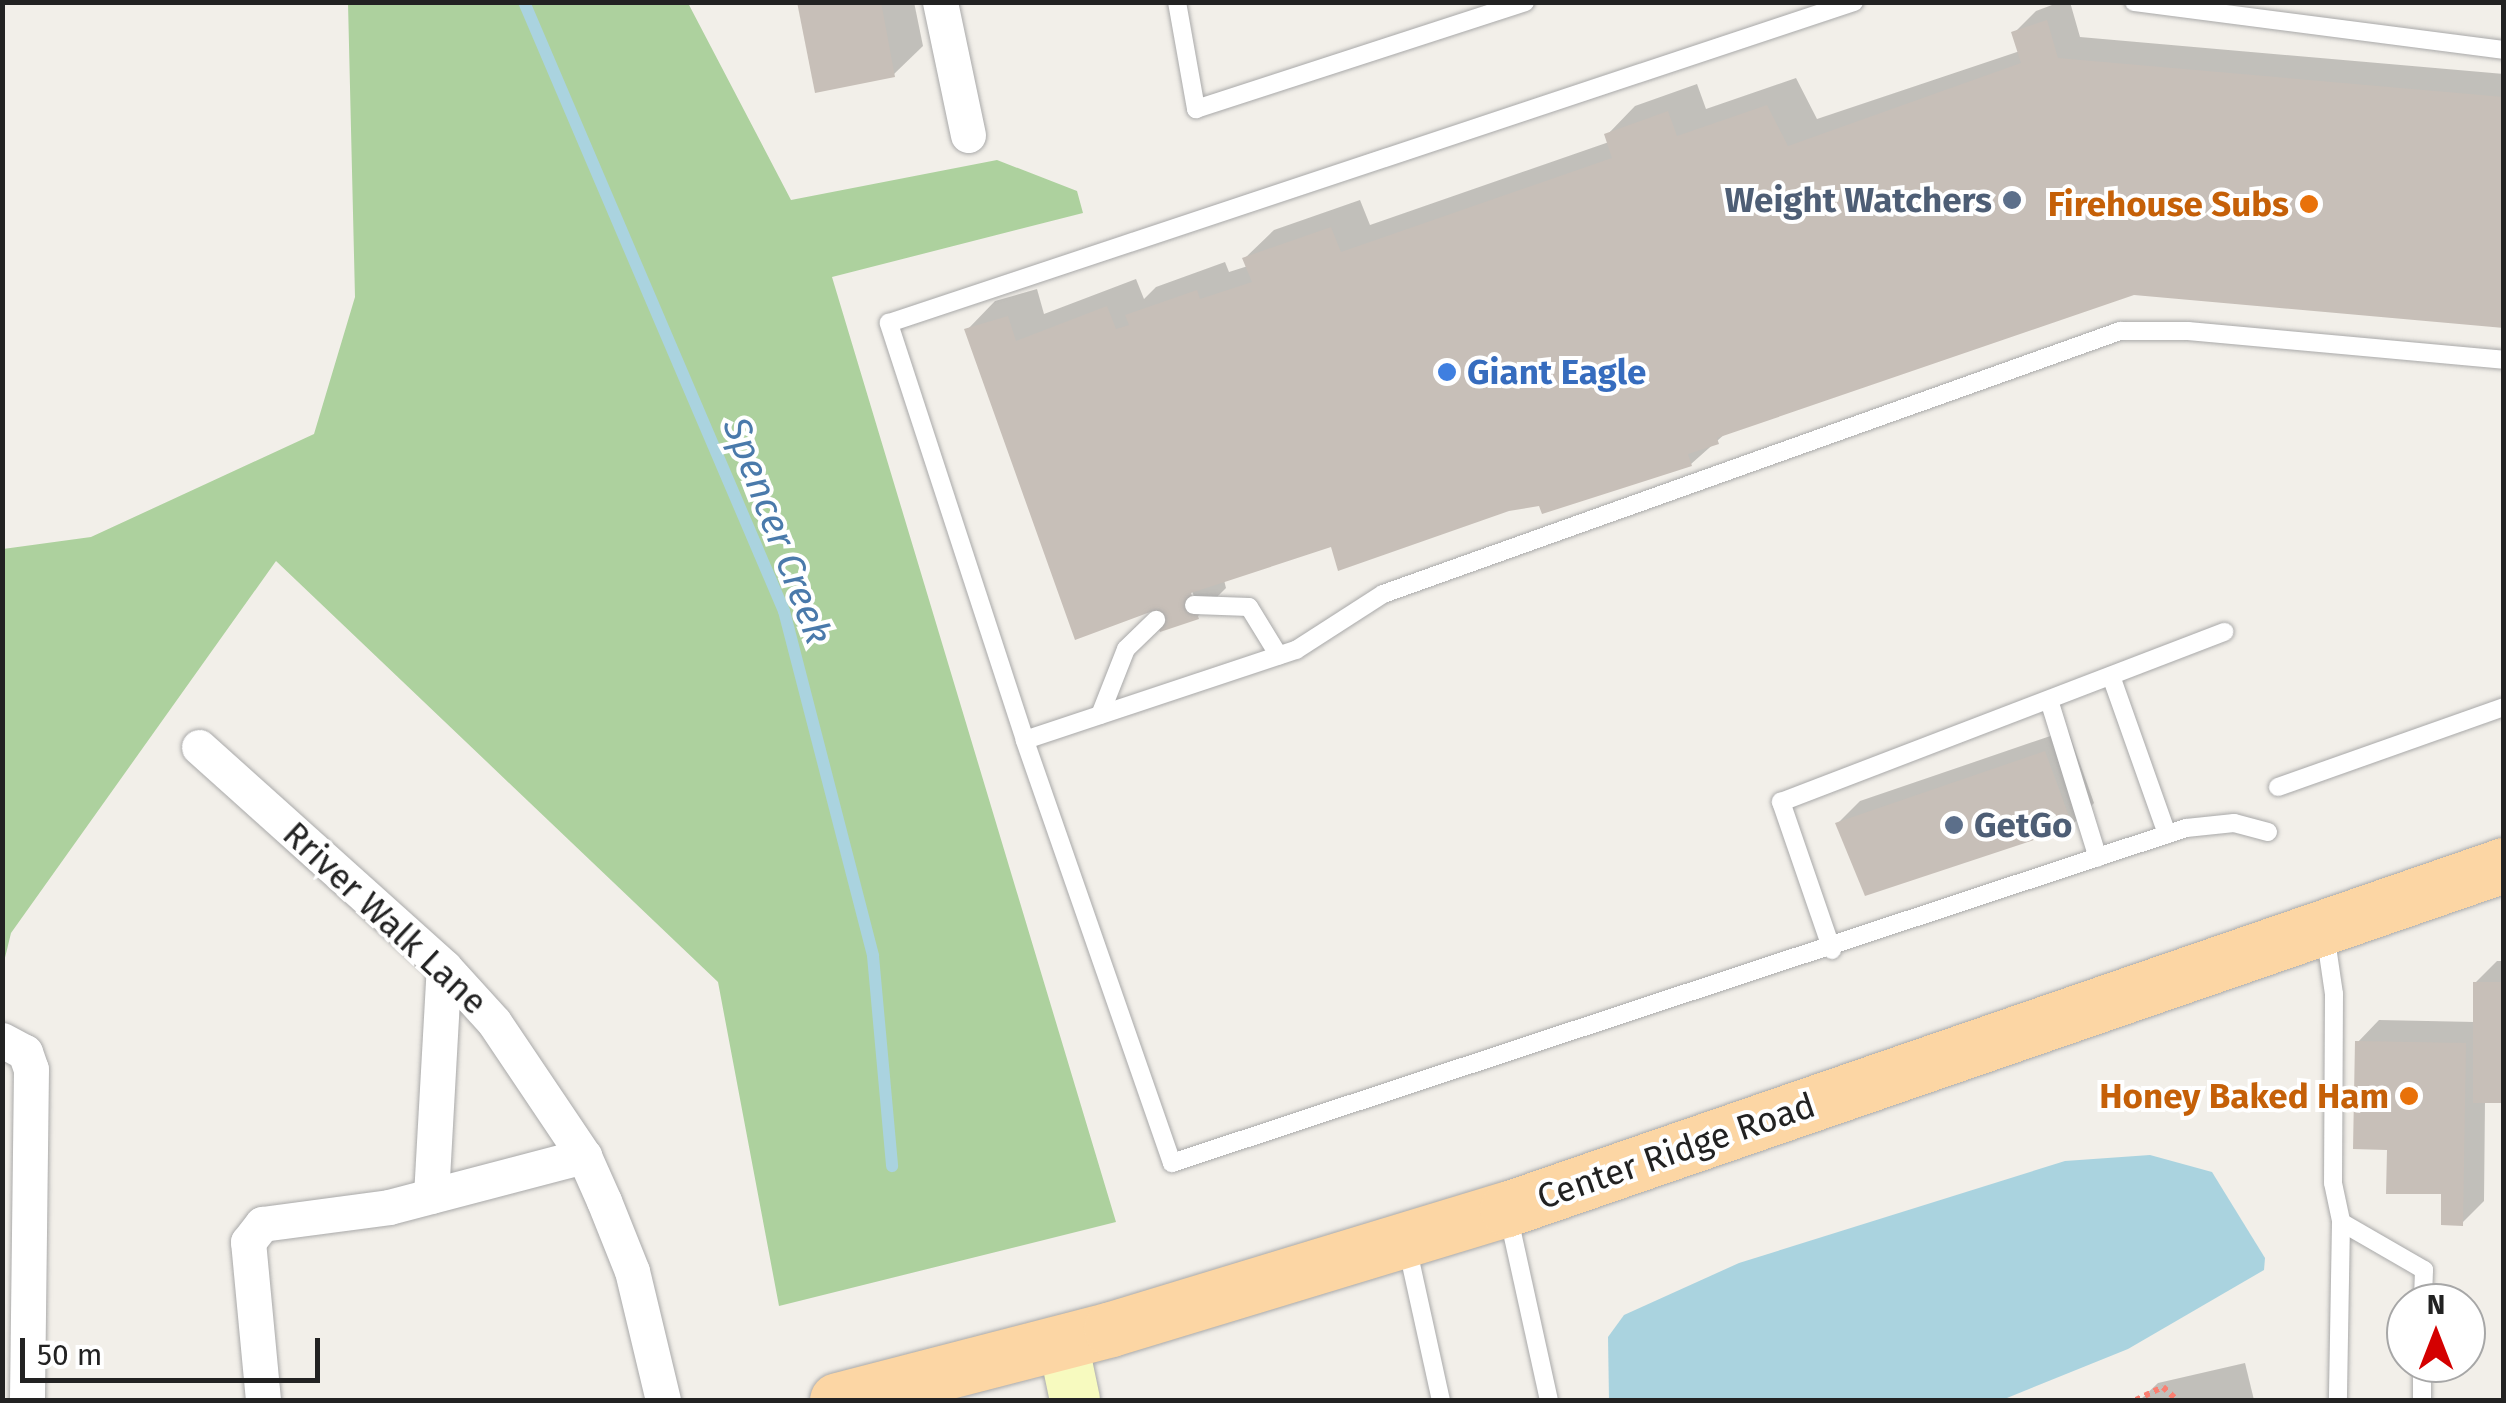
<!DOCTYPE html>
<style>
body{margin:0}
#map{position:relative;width:2506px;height:1403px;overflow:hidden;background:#f2efe9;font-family:"Fira Sans",sans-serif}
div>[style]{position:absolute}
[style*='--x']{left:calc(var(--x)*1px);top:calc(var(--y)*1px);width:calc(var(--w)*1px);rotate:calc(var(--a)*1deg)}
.forest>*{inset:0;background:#add19e}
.water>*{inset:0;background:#aad3df}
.shadow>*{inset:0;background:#0003}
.stream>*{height:12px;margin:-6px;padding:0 6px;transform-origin:6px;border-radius:6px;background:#aad3df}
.building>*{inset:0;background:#c7bfb8}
.path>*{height:6px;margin-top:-3px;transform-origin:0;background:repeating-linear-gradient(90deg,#fa8072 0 5px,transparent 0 10px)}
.roads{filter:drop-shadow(0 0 2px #a9a9a9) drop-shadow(0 0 2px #a9a9a9)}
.lane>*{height:18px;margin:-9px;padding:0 9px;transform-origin:9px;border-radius:9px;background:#fff}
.street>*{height:35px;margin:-17.5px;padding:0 17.5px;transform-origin:17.5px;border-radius:17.5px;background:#fff}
.secondary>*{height:50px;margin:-25px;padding:0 25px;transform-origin:25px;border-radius:25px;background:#f7fabf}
.primary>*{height:55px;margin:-27.5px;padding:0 27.5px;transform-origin:27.5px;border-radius:27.5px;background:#fcd6a4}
.dots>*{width:28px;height:28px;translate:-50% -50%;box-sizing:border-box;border:5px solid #fff;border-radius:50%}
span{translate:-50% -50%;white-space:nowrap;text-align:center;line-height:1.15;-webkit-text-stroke:8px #fff;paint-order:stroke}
.service-label{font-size:35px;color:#4e5e75;font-weight:700}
.right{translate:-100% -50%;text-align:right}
.left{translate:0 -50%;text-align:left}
.food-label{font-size:35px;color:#c56008;font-weight:700}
.shop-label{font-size:35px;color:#366cbe;font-weight:700}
.street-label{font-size:35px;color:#222}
.water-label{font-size:38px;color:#4a7aab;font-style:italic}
.frame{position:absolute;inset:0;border:5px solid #222;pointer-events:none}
.north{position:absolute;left:2386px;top:1283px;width:100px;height:100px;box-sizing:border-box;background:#fff;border:2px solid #a7a7a7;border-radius:50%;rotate:0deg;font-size:28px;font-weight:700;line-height:40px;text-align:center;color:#222}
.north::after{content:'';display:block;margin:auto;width:35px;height:45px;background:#d40000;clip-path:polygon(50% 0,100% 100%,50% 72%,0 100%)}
.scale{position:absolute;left:20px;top:1338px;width:300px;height:45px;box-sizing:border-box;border:5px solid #222;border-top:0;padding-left:12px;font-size:30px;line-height:35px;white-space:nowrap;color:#222;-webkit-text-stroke:8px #fff;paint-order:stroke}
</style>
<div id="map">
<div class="forest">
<i style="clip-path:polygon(348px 3px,688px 3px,791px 200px,997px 160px,1077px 191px,1083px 213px,832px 277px,1116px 1222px,779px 1306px,718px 982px,276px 561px,11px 933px,3px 966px,3px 549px,91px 537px,314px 434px,355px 297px)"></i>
</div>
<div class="water">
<i style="clip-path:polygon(2150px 1155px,2212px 1172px,2265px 1258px,2264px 1270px,2128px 1349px,2002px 1400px,1609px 1400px,1608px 1337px,1624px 1315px,1739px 1263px,2065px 1161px)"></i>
</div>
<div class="shadow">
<i style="clip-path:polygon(800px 2px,914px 2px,923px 46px,894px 74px)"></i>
<i style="clip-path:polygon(evenodd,2060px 2px,2070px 2px,2080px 37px,2504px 74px,2504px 324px,2134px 292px,1726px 433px,1691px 464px,1541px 503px,1332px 544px,1224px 580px,1226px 588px,1197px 617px,1155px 608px,967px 330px,995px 301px,1037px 289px,1044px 314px,1136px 279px,1144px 299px,1156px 287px,1225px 262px,1229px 272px,1248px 266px,1245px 258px,1274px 230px,1360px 200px,1370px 225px,1609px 142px,1607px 135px,1635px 106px,1697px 84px,1706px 109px,1796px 78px,1817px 119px,2020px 51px,2014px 33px,2036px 11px,2060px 2px,1189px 581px,1196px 603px,1191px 603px,1189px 581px)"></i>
<i style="clip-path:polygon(2068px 730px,2094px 803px,2072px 825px,1838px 823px,1860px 801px)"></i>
<i style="clip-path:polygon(2497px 961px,2504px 961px,2504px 1101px,2485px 1101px,2484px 1201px,2462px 1223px,2444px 1192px,2389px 1147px,2357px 1043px,2379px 1020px,2475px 1022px,2475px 983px)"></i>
<i style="clip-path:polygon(2245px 1363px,2254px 1400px,2140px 1400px,2158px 1383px)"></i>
</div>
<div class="stream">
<i style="--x:524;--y:2;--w:662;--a:66.88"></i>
<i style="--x:784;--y:611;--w:356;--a:75.5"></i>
<i style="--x:873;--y:956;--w:211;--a:84.8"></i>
</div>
<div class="building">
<i style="clip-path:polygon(797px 2px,881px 2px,895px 77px,815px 93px)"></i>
<i style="clip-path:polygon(2047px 20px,2058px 58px,2504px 97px,2504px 328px,2134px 295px,1717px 438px,1719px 444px,1688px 454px,1692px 466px,1542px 514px,1539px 506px,1509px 511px,1338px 571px,1331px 547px,1191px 593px,1199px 619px,1160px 632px,1153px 611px,1075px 640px,964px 329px,1008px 316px,1016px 341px,1107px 306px,1116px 329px,1129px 325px,1125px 315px,1197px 290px,1200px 299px,1252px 282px,1242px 258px,1331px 227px,1341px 252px,1612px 158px,1604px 134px,1668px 111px,1677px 136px,1767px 105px,1788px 146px,2021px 63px,2011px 32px)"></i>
<i style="clip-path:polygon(2045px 751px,2073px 827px,1865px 896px,1835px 823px)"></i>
<i style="clip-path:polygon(2473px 982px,2504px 982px,2504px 1103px,2473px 1103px)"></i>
<i style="clip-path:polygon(2355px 1041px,2466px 1043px,2463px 1226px,2441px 1225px,2441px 1194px,2386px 1194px,2387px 1150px,2353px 1149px)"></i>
</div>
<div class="path">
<i style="--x:2136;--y:1400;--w:30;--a:-26"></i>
<i style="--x:2163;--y:1387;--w:19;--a:43"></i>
</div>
<div class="roads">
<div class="lane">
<i style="--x:1177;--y:2;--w:109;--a:79.9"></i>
<i style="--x:1196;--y:109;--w:346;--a:-18"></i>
<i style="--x:2134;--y:2;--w:373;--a:7.4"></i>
<i style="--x:1194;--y:605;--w:55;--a:2.1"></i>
<i style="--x:1249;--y:607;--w:57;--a:58.5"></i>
<i style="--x:2111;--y:676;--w:168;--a:70.5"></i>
<i style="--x:2049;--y:700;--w:165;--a:72.8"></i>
<i style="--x:1100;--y:715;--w:71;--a:-68.5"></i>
<i style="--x:1126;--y:649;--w:42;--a:-44"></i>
<i style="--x:1025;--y:740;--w:439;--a:-108.1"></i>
<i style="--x:889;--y:323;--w:1017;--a:-18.4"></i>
<i style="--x:2278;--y:787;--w:240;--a:-19.5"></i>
<i style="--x:2268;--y:832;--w:35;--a:-165"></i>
<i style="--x:2234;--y:823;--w:48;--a:174.1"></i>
<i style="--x:2186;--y:828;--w:1068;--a:161.72"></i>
<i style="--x:1172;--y:1163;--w:448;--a:-109.2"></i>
<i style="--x:1025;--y:740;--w:286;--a:-18.4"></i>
<i style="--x:1296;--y:650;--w:103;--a:-32.8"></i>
<i style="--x:1383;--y:594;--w:783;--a:-19.64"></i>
<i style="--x:2120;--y:331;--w:68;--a:0"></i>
<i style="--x:2188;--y:331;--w:317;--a:5.2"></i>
<i style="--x:2325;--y:933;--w:62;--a:81.6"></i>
<i style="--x:2334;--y:994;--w:189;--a:90.3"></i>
<i style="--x:2333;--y:1183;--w:40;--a:78"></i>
<i style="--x:2341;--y:1222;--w:178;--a:91"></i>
<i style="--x:1832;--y:950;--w:157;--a:-109"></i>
<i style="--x:1781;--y:802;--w:475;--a:-21"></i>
<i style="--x:1508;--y:1214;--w:190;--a:77.6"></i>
<i style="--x:2341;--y:1222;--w:96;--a:30"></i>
<i style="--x:2424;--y:1270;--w:33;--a:92"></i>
<i style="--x:1407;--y:1246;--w:158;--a:77.6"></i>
<i style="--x:2422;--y:1400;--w:37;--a:-90"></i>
</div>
<div class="street">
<i style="--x:940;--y:2;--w:136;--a:78.1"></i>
<i style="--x:199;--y:747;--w:329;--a:41.9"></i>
<i style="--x:444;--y:967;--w:74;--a:47.7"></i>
<i style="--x:494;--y:1022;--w:161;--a:56.1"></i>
<i style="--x:584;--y:1156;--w:49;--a:66"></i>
<i style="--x:604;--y:1201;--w:75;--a:68.2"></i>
<i style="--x:632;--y:1271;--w:133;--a:76.5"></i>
<i style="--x:2;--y:1040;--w:26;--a:28"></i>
<i style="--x:25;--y:1052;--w:18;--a:71"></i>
<i style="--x:31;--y:1069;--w:331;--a:90.7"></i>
<i style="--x:431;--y:1196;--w:229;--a:-86.8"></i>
<i style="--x:263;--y:1400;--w:159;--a:-95.4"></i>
<i style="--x:248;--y:1242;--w:23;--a:-52"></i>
<i style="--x:262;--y:1224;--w:128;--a:-7.6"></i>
<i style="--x:389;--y:1207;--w:202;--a:-14.7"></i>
</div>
<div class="secondary">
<i style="--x:1063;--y:1343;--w:58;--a:78.1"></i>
</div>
<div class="primary">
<i style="--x:837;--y:1400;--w:283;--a:-14.5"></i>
<i style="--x:1111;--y:1329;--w:414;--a:-16.9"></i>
<i style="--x:1507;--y:1209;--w:1055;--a:-19.04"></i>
</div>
</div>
<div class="dots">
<i style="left:2012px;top:200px;background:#5c6f8a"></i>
<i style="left:2309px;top:204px;background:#e8710a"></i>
<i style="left:1447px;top:372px;background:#3f7fe0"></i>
<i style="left:1954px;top:825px;background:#5c6f8a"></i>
<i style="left:2409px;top:1096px;background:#e8710a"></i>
</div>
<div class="service-label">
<span class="right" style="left:1992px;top:200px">Weight Watchers</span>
<span class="left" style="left:1974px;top:825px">GetGo</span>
</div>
<div class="food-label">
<span class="right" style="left:2289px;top:204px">Firehouse Subs</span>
<span class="right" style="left:2389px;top:1096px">Honey Baked Ham</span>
</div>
<div class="shop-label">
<span class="left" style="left:1467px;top:372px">Giant Eagle</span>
</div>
<div class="street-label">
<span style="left:385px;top:918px;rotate:43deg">Rriver Walk Lane</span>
<span style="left:1676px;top:1151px;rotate:-19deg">Center Ridge Road</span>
</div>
<div class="water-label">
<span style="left:777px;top:531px;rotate:69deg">Spencer Creek</span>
</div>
<div class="frame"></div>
<div class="north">N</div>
<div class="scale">50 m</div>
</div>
